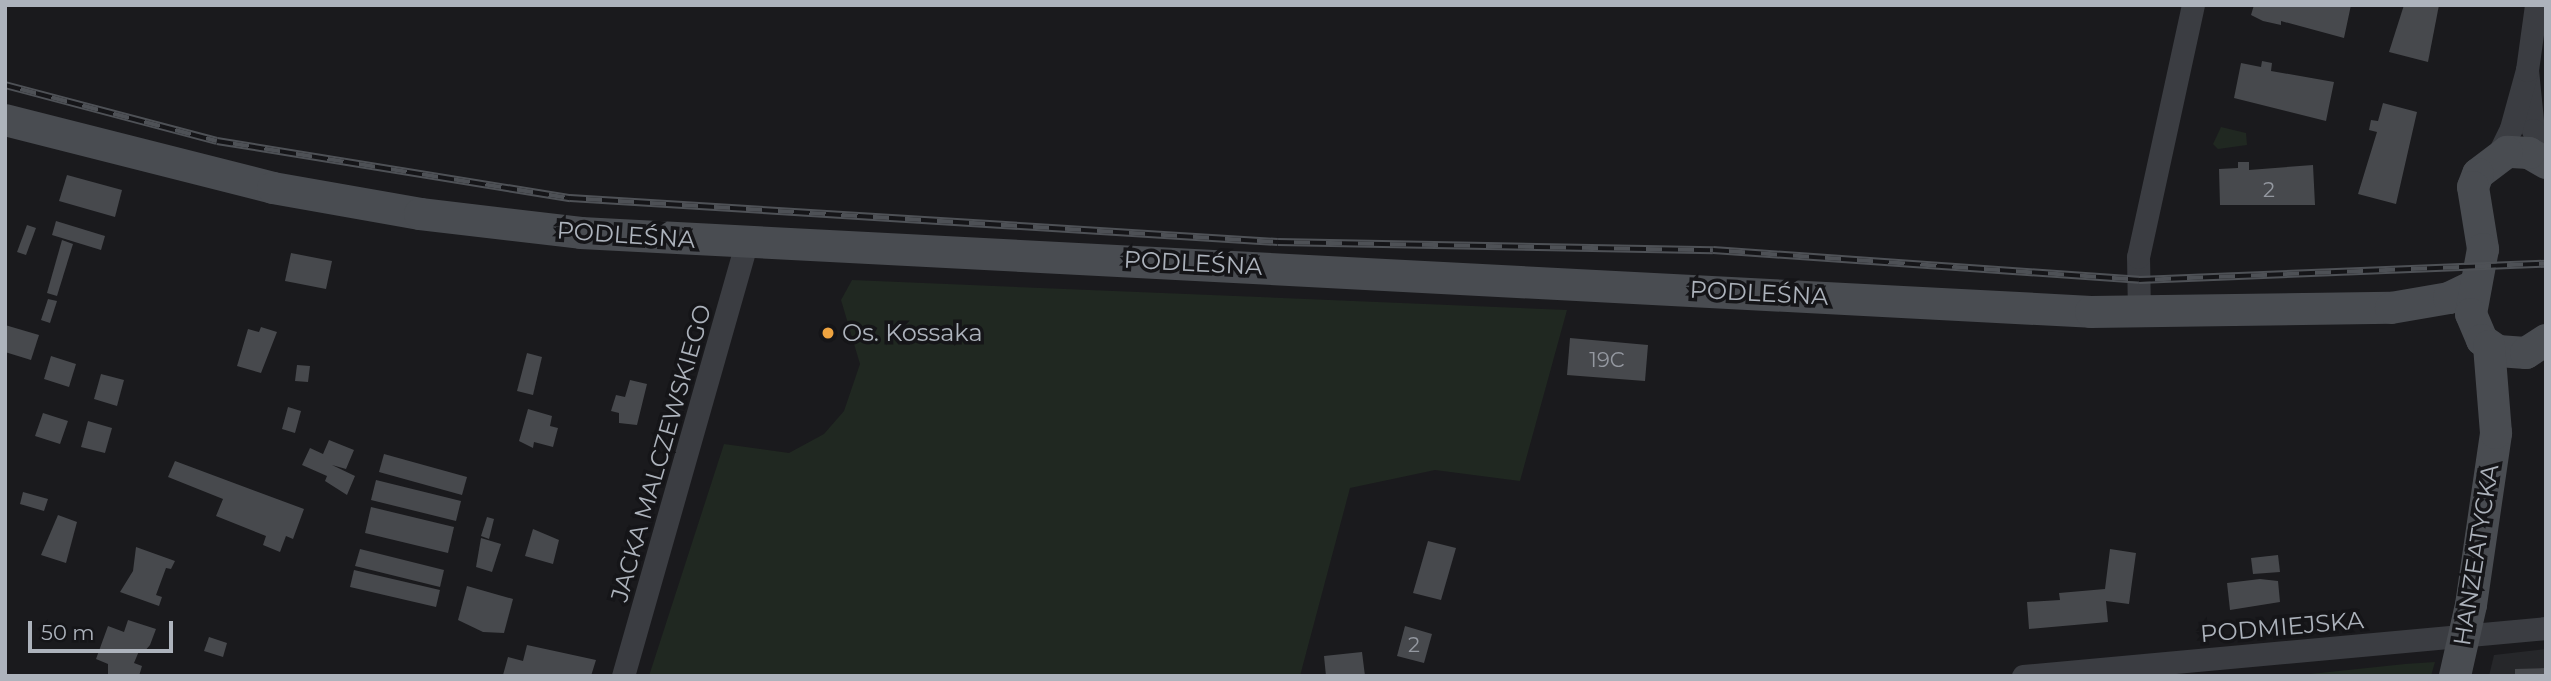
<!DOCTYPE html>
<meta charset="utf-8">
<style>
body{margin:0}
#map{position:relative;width:2551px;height:681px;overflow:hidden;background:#1a1a1d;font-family:Montserrat,sans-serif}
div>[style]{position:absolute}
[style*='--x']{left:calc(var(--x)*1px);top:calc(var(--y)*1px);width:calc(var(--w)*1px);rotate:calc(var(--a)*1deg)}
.built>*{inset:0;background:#26272a}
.green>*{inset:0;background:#202821}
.building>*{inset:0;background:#47494d}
.street>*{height:23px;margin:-11.5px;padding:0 11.5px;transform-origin:11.5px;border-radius:11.5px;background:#3b3d42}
.secondary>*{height:32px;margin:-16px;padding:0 16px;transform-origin:16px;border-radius:16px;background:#494c51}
.rail>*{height:8px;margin-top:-4px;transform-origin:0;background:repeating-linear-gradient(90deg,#151518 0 16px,#4e5156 0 32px);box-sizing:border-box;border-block:2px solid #4e5156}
.dots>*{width:19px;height:19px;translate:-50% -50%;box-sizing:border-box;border:4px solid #151518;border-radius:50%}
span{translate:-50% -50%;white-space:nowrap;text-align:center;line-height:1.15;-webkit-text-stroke:7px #151518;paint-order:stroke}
.number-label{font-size:21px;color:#9498a0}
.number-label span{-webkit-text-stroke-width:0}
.street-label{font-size:24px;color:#adb3bc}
.poi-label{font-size:24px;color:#adb3bc}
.left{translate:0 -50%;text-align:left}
.frame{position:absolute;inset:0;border:7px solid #adb3bc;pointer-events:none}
.scale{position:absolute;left:28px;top:621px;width:145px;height:32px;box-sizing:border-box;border:4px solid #adb3bc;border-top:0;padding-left:9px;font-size:21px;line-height:24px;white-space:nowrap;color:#adb3bc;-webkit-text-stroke:5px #151518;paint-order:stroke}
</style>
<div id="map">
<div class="built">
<i style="clip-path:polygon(2546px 649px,2546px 676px,2489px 676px,2494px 655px)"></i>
</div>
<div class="green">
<i style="clip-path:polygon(2221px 127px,2246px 133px,2247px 145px,2218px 149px,2213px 144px)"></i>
<i style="clip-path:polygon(852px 280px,1567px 310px,1520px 481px,1435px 470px,1350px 488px,1300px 676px,649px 676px,724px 444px,789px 453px,824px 434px,844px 411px,860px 364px,841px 300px)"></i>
<i style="clip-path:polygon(2435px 662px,2431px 676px,2291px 676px,2405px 664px)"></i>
</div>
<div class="building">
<i style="clip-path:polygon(2254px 5px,2351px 5px,2344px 38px,2281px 21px,2281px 25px,2263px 21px,2251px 15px)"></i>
<i style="clip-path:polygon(2404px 5px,2439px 5px,2428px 62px,2389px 52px)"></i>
<i style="clip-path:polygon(2262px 61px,2272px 63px,2271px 71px,2334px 82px,2326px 121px,2234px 98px,2241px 63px,2261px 67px)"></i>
<i style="clip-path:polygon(2383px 103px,2417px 112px,2396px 204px,2358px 194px,2377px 132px,2369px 130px,2371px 120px,2378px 121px)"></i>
<i style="clip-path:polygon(2238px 162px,2249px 162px,2249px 170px,2313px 165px,2315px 205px,2220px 205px,2219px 169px,2238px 168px)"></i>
<i style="clip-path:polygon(67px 175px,122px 190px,115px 217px,59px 201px)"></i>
<i style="clip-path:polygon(56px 221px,105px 236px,101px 250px,52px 235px)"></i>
<i style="clip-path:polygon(27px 225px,36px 228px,26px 255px,17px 252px)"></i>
<i style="clip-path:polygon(62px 240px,73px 244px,57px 296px,47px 293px)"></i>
<i style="clip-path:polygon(291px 253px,332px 261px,326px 289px,285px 281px)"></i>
<i style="clip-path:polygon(48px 299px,57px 301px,50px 323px,41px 320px)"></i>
<i style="clip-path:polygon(5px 325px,39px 335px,31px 360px,5px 352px)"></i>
<i style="clip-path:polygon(261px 327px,277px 332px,261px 373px,237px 366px,248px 329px,259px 332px)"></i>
<i style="clip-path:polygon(1570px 338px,1648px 345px,1645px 381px,1567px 375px)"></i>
<i style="clip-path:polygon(527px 353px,542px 357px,533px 395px,517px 391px)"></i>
<i style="clip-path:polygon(51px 356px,76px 364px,69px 387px,44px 379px)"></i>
<i style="clip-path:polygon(297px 365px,310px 366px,308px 382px,295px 381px)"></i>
<i style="clip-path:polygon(101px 374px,124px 380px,117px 406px,94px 399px)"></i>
<i style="clip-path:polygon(630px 380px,647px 384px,637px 425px,619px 423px,619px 413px,611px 411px,616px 395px,625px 397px)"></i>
<i style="clip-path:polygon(288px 407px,301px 411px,295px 433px,282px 429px)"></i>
<i style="clip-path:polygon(528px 409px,552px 416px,550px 426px,558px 428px,553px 447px,534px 442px,533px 448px,519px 441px)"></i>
<i style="clip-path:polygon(43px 413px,68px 421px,60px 444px,35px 436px)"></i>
<i style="clip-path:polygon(88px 421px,112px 428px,105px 453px,81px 447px)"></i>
<i style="clip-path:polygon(329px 440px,354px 450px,346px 469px,332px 465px,355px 476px,347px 495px,325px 481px,327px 476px,302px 465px,310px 448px,323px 454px)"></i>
<i style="clip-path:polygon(384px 454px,467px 477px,462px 495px,379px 472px)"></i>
<i style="clip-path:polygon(175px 461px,304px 509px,293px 539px,286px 536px,280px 552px,263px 545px,266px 536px,216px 516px,223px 499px,168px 477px)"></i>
<i style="clip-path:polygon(376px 480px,461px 501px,456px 521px,371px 500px)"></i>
<i style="clip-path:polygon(23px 492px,48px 499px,44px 511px,20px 504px)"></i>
<i style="clip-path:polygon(371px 507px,454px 527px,448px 553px,365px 533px)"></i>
<i style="clip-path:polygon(58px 515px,77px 522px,66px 563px,41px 555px)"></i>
<i style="clip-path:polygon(487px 517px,494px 519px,489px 539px,481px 536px)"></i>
<i style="clip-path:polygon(533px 529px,559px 540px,553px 564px,525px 556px)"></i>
<i style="clip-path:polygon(481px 538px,501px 544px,492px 572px,476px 567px)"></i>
<i style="clip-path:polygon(1428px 541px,1456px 548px,1441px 600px,1413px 593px)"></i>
<i style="clip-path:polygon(136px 547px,175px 561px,171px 569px,166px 568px,156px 595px,162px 597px,159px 606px,120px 592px,133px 571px)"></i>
<i style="clip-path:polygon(360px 549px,444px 570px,440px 587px,355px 566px)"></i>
<i style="clip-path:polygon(2110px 549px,2136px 553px,2129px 604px,2106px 601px,2108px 622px,2029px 629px,2027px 602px,2060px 600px,2059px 593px,2105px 589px)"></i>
<i style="clip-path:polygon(2278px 555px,2280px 572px,2253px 574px,2251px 558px)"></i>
<i style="clip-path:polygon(354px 570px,440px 590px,436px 607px,350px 587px)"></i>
<i style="clip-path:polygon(2260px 579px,2278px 581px,2280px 602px,2230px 610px,2227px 583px)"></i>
<i style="clip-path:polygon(467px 586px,513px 599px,504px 633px,483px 632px,458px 620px)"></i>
<i style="clip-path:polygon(128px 620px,156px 629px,150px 645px,144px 652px,139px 651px,134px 663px,142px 666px,139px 676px,108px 676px,108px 664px,96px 659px,108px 626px,124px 632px)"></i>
<i style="clip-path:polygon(1405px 626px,1432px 634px,1424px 663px,1397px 656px)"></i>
<i style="clip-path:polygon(209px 637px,227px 643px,223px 657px,204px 651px)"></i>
<i style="clip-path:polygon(527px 645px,596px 660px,591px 676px,503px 675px,508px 657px,523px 661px)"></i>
<i style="clip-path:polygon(1362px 652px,1365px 676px,1326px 676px,1324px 656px)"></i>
<i style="clip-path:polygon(2546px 668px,2546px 676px,2515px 676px,2515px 669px)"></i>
</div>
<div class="street">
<i style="--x:2527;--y:70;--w:60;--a:84.3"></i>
<i style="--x:2533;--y:130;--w:35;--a:68"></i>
<i style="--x:2498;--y:155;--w:30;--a:-64"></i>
<i style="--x:2511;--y:128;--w:60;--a:-74.6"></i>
<i style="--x:2527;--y:70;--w:66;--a:-82.1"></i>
<i style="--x:2139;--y:313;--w:56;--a:-91"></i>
<i style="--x:2138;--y:257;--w:258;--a:-77.7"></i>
<i style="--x:623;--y:676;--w:449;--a:-74.1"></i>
<i style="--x:2023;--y:676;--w:525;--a:-5.24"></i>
</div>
<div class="secondary">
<i style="--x:5;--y:120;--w:276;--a:14.2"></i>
<i style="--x:273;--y:188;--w:149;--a:10"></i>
<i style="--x:420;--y:214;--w:162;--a:6.7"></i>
<i style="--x:581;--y:233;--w:1512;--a:2.99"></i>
<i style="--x:2091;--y:312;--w:300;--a:-0.8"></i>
<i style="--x:2391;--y:308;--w:59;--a:-9.8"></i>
<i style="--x:2449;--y:298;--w:30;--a:-26"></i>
<i style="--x:2546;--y:163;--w:20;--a:-150"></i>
<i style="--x:2529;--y:153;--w:22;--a:-177"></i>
<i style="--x:2507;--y:152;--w:36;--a:143"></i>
<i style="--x:2478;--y:174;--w:14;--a:111"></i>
<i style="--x:2473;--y:187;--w:63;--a:80.8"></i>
<i style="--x:2483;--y:249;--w:66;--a:100.5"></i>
<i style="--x:2471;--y:314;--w:28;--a:67"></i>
<i style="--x:2482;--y:340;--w:19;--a:35"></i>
<i style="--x:2498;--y:351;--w:28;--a:4"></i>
<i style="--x:2526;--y:353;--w:24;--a:-33"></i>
<i style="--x:2455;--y:676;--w:73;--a:-77.3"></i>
<i style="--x:2471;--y:605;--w:174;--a:-81.7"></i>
<i style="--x:2496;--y:433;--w:87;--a:-94.6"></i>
</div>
<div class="rail">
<i style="--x:5;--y:85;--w:219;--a:14.8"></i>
<i style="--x:217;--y:141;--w:358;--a:9.2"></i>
<i style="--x:570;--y:198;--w:709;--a:3.56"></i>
<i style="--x:1278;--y:242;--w:435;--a:1.1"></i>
<i style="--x:1713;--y:250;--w:427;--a:4"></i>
<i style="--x:2139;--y:280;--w:407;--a:-2.3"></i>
</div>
<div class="dots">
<i style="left:828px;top:333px;background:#efa440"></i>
</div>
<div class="number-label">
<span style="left:2269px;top:190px">2</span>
<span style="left:1607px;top:360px">19C</span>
<span style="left:1414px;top:645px">2</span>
</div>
<div class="street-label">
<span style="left:626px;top:235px;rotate:4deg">PODLEŚNA</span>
<span style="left:1193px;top:263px;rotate:3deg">PODLEŚNA</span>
<span style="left:1759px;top:293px;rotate:3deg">PODLEŚNA</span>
<span style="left:661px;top:453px;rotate:-74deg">JACKA MALCZEWSKIEGO</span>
<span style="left:2476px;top:555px;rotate:-81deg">HANZEATYCKA</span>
<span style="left:2282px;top:627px;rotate:-5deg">PODMIEJSKA</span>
</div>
<div class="poi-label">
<span class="left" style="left:842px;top:333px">Os. Kossaka</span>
</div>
<div class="frame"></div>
<div class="scale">50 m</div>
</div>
